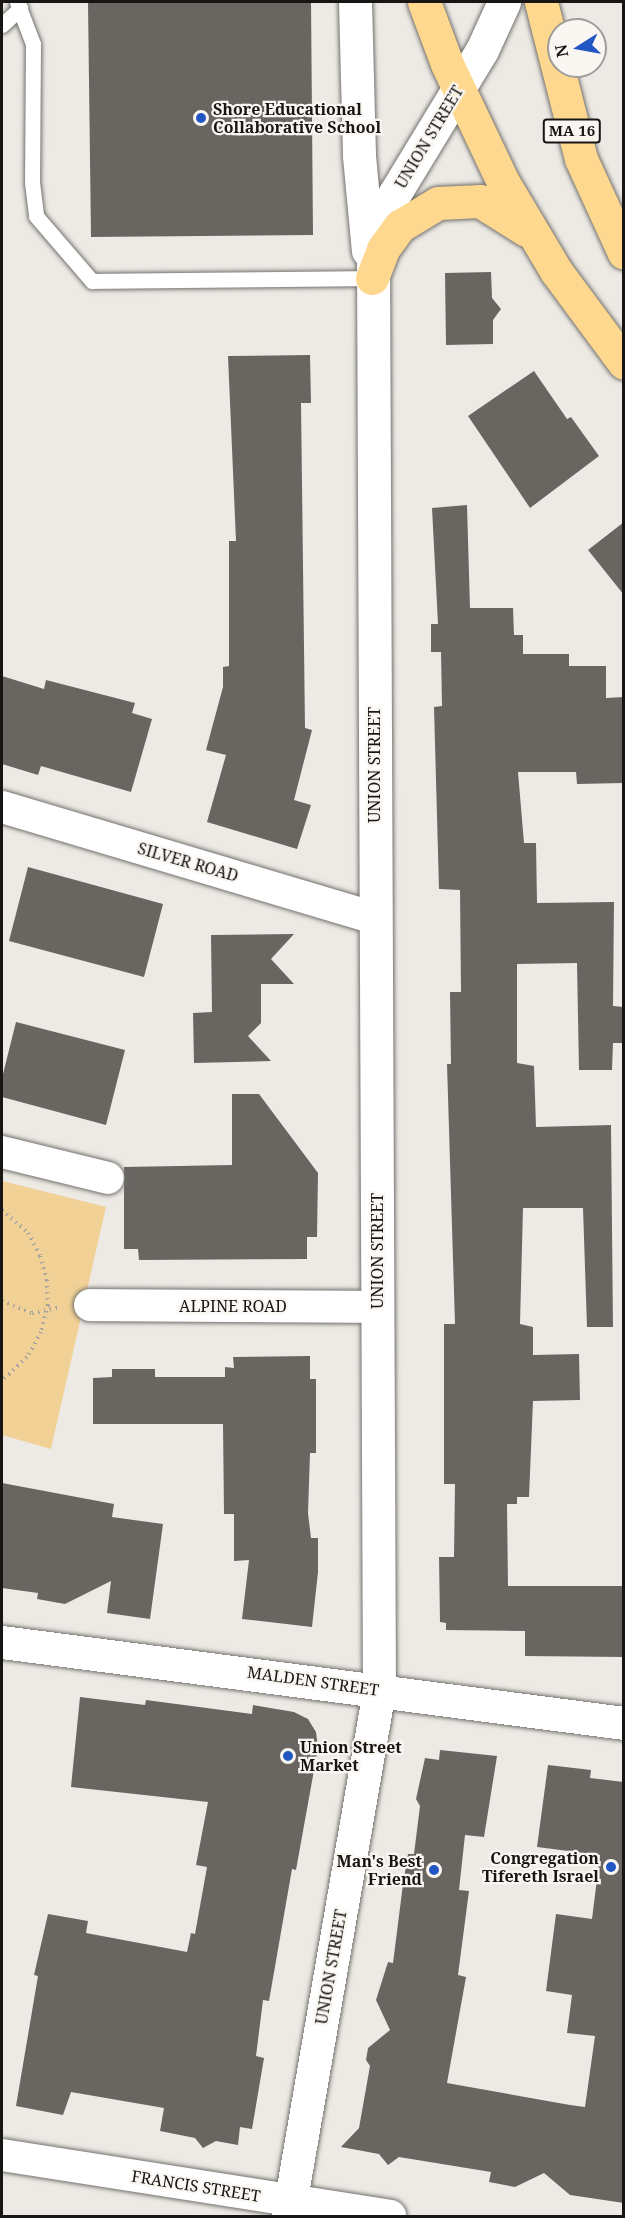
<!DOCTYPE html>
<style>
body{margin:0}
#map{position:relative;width:625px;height:2218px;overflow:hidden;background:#edeae5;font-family:"Noto Serif",serif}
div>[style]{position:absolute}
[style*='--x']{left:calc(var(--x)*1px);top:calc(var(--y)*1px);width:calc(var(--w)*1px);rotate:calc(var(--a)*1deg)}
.green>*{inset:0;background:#f1d195}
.building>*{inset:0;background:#696662}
.path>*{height:4px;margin-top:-2px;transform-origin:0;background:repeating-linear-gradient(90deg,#a8a5a1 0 1.5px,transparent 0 6px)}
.roads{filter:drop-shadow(0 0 2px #74726e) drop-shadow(0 0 2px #74726e)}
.service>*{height:15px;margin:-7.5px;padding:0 7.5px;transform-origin:7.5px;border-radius:7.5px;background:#fff}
.minor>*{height:32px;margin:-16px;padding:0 16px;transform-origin:16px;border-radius:16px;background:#fff}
.tertiary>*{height:33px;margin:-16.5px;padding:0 16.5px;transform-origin:16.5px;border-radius:16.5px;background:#fff}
.trunk>*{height:33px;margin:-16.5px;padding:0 16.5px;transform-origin:16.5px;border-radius:16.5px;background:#fed88e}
.dots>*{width:16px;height:16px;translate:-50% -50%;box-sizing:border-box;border:3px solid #faf7f2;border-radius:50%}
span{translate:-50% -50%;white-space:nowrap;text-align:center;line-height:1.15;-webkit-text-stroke:4.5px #faf7f2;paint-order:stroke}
.shield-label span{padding:2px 4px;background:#faf7f2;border:2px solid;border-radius:4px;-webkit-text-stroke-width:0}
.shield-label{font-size:15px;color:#171614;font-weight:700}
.poi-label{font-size:16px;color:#171614;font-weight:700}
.left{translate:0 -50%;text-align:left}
.right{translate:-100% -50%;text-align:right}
.street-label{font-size:16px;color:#171614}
.frame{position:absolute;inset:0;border:3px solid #171614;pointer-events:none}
.north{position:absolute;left:547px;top:18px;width:60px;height:60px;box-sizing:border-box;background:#faf7f2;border:2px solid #9f9d99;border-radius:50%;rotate:259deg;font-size:16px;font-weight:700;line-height:24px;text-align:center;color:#171614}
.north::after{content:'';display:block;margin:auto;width:21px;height:27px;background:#2256c3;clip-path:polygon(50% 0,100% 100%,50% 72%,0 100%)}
</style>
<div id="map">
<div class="green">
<i style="clip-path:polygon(2px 1181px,106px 1207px,51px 1449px,2px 1435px)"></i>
</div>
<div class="building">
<i style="clip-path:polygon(88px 2px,311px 2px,313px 235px,91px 237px)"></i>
<i style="clip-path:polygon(491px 272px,492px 298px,501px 309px,493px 320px,493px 344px,446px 345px,445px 273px)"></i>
<i style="clip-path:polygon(310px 355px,311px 403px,301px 403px,305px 728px,312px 730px,294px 800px,311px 805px,297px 849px,207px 822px,226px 755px,206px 750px,223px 687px,223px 667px,229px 666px,229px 541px,236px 541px,228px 356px)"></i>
<i style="clip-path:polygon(534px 371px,567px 419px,571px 417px,599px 456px,530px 508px,468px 416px)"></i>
<i style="clip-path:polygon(467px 505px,470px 608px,513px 608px,514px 635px,523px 635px,523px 654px,569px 654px,569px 666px,606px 666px,606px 698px,624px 697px,624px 783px,577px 784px,576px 772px,518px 772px,524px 843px,536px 843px,537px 903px,614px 902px,613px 1006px,624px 1007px,624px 1043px,613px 1043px,612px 1070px,579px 1070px,577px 963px,517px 964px,517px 1063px,534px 1066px,536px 1127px,611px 1125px,613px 1327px,587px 1327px,583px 1208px,523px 1208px,520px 1324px,533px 1327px,533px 1355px,579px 1354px,580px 1400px,533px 1401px,529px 1497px,517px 1497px,517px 1504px,507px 1504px,508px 1586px,624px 1586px,624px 1657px,525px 1656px,525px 1631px,446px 1630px,446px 1623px,440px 1622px,439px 1557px,454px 1557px,455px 1484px,444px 1484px,444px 1324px,455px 1324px,447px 1064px,451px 1064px,450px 992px,461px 992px,460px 890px,439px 889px,434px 707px,442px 706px,441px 652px,431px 652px,431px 624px,438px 624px,432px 508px)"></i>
<i style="clip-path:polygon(624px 522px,624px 595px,588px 550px)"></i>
<i style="clip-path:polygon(2px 676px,44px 689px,46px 680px,135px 703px,132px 713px,152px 719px,131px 792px,41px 766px,38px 775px,2px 764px)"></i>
<i style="clip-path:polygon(28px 867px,163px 904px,144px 977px,9px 941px)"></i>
<i style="clip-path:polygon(294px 934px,271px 959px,294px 984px,261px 984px,261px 1023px,248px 1036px,271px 1061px,194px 1063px,193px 1013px,212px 1012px,211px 935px)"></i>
<i style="clip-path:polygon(16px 1022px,125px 1050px,106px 1125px,2px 1097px,2px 1078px)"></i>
<i style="clip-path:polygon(232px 1094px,259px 1094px,318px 1173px,317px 1237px,307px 1237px,307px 1259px,139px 1260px,138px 1249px,124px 1249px,124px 1167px,232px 1165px)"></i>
<i style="clip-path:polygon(310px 1356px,310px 1379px,316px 1379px,316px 1453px,310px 1453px,308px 1513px,311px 1538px,318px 1538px,318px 1572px,312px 1627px,242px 1619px,249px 1560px,234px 1561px,234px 1514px,224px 1514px,223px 1424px,93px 1424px,93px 1378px,112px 1377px,112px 1369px,155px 1369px,155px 1377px,225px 1377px,225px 1367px,234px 1368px,233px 1357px)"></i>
<i style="clip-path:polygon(2px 1483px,114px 1504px,112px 1517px,163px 1524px,150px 1619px,107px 1613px,111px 1581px,65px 1604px,37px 1599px,38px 1593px,2px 1588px)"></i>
<i style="clip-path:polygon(80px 1697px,145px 1705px,146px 1700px,252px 1714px,253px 1705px,294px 1712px,308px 1719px,316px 1732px,318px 1748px,296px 1870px,292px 1869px,269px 2001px,263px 2000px,256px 2056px,264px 2058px,252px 2129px,240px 2127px,238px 2145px,216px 2141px,203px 2148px,195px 2138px,160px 2131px,164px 2108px,71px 2092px,63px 2115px,16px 2106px,38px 1976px,34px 1975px,48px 1914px,88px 1921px,86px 1933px,187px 1952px,191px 1933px,195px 1934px,207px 1867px,196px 1865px,208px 1802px,71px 1787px)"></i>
<i style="clip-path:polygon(440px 1750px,497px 1756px,484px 1837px,465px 1835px,459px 1890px,469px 1891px,458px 1975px,466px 1977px,447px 2083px,570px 2105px,585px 2107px,595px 2036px,567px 2033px,572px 1995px,546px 1991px,556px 1914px,592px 1919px,600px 1855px,537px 1847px,548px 1765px,591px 1770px,590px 1778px,624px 1782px,624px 2203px,570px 2195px,544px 2173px,515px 2187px,489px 2182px,491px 2172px,399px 2157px,388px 2165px,379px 2154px,341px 2147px,359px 2128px,370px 2066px,366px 2060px,368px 2048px,390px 2030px,376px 2000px,388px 1962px,393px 1963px,403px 1884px,408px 1854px,414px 1854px,420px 1806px,416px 1799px,425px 1758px,439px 1760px)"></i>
</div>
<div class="path">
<i style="--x:2;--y:1210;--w:35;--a:41"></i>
<i style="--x:28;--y:1233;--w:26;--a:62"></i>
<i style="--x:40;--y:1256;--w:25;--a:74"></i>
<i style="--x:47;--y:1280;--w:25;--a:88"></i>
<i style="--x:48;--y:1305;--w:28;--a:105"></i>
<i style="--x:41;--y:1332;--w:29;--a:119"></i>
<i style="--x:27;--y:1357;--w:34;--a:137"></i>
<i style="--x:2;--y:1301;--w:32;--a:22"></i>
<i style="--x:32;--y:1313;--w:26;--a:-11"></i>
</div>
<div class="roads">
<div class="service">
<i style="--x:17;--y:2;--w:45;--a:69.1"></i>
<i style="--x:33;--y:44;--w:138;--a:90.4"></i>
<i style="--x:32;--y:182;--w:34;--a:83"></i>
<i style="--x:36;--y:216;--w:86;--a:49.3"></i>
<i style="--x:92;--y:281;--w:280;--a:-0.6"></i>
<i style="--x:2;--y:25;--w:25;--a:-43"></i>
</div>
<div class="minor">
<i style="--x:2;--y:807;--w:389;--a:16.6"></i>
<i style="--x:2;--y:1152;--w:109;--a:13.8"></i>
<i style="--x:90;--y:1305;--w:287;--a:0.4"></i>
<i style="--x:2;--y:2155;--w:393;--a:8.9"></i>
</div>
<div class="tertiary">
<i style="--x:355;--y:2;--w:154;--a:88.5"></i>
<i style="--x:359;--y:156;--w:95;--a:84.6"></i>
<i style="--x:2;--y:1642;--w:627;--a:7.42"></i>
<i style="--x:288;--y:2216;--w:534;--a:-80.18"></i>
<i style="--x:379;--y:1690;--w:1432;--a:-90.24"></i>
<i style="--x:373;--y:258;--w:33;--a:-78"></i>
<i style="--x:380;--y:226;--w:36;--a:-66"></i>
<i style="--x:395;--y:193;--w:167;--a:-58.7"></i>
<i style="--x:482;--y:50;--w:53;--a:-65.4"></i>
</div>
<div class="trunk">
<i style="--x:424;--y:2;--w:66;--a:69.6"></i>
<i style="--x:447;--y:64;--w:131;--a:64.6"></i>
<i style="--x:503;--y:182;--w:104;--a:59.2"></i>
<i style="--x:556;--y:271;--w:114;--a:53.5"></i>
<i style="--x:541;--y:2;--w:162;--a:75.7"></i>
<i style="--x:581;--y:159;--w:103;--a:65.4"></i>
<i style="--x:372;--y:278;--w:31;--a:-69"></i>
<i style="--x:383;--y:249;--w:29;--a:-54"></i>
<i style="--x:400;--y:226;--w:44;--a:-31.2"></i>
<i style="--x:438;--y:203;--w:42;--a:-2.7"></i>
<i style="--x:480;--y:201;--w:54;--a:32.2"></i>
</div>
</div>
<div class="dots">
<i style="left:201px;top:118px;background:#2256c3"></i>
<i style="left:288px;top:1756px;background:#2256c3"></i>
<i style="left:611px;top:1867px;background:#2256c3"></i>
<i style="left:434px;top:1870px;background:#2256c3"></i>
</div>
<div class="shield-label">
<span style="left:572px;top:131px">MA 16</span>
</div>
<div class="poi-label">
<span class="left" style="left:213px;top:118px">Shore Educational<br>Collaborative School</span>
<span class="left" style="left:300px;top:1756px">Union Street<br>Market</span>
<span class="right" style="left:599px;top:1867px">Congregation<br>Tifereth Israel</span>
<span class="right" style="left:422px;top:1870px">Man's Best<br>Friend</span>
</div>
<div class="street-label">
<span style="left:429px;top:137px;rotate:-59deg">UNION STREET</span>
<span style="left:374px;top:765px;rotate:-90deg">UNION STREET</span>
<span style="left:188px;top:862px;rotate:16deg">SILVER ROAD</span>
<span style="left:377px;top:1251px;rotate:-90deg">UNION STREET</span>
<span style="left:233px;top:1306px">ALPINE ROAD</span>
<span style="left:313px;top:1681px;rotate:8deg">MALDEN STREET</span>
<span style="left:331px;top:1967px;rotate:-80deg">UNION STREET</span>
<span style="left:196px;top:2186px;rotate:9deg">FRANCIS STREET</span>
</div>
<div class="frame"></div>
<div class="north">N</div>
</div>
